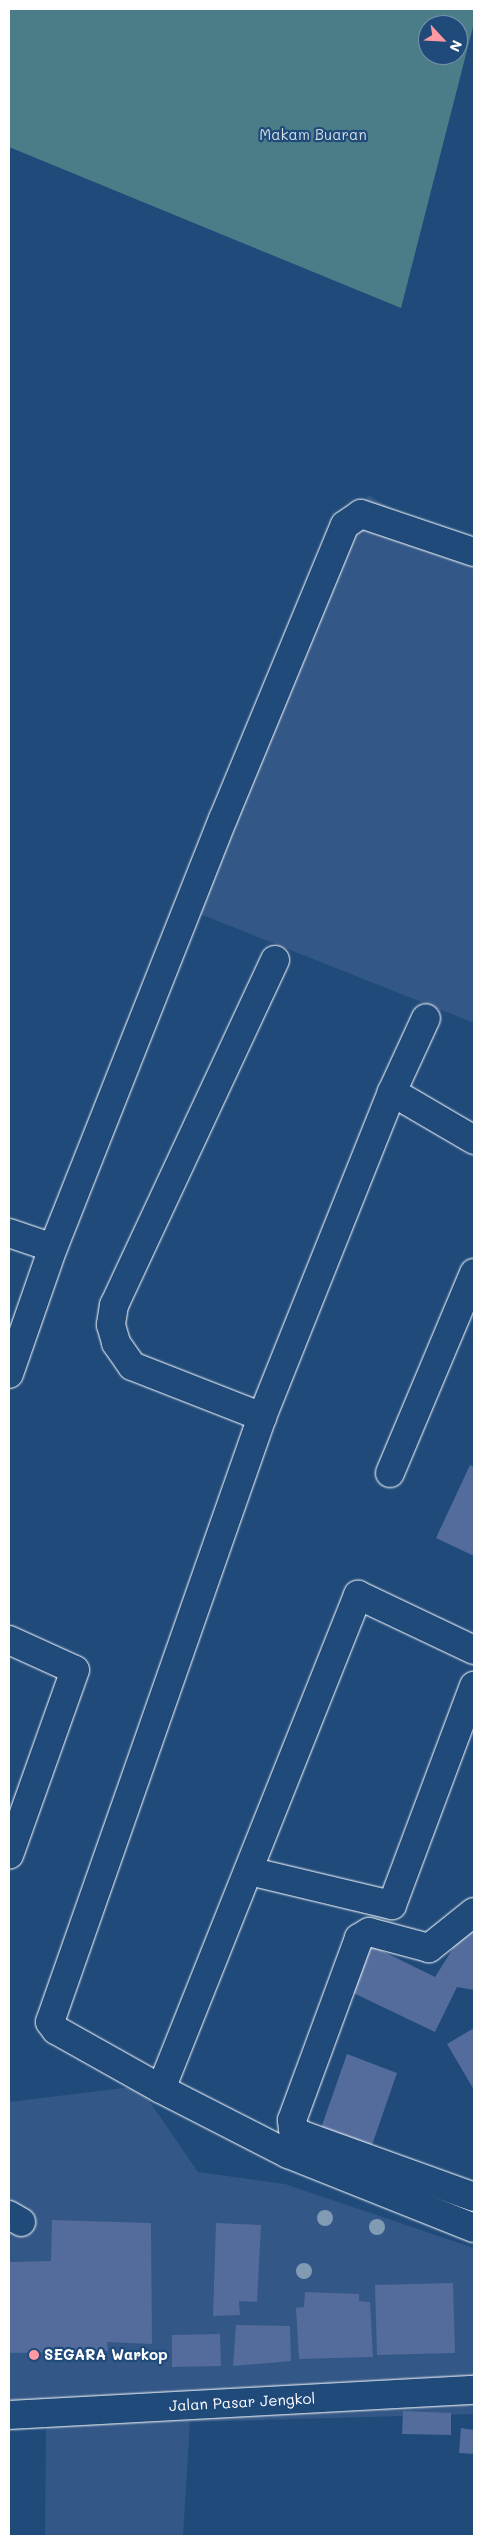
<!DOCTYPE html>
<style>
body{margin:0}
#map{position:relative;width:483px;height:2545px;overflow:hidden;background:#1f4a7a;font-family:Mali,sans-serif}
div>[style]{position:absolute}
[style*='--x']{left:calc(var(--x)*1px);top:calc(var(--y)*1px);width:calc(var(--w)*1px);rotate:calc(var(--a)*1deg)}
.built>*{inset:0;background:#335786}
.green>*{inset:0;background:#4b7d89}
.building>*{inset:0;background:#536c9c}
.roads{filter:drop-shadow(0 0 1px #fff) drop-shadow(0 0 1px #fff)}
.minor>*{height:28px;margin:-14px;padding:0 14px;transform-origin:14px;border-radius:14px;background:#1f4a7a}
.major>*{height:28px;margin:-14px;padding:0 14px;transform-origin:14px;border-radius:14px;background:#1f4a7a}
.trees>*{width:16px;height:16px;margin:-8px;border-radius:50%;background:#819bb3}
.dots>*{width:14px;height:14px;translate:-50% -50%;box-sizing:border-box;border:2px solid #1f4a7a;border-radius:50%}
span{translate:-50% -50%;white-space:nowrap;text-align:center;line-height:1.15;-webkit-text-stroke:4.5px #1f4a7a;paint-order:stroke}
.park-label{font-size:15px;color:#d2dee2}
.poi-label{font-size:15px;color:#fff;font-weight:700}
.left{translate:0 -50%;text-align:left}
.street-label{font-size:15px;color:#fff}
.frame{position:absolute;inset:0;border:10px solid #fff;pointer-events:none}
.north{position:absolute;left:418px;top:15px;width:50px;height:50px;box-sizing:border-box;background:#1f4a7a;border:1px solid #7992af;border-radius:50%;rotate:115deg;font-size:14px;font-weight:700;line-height:20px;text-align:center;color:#fff}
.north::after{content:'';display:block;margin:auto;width:18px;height:22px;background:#ff9aa2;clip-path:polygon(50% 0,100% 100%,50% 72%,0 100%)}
</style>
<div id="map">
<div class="built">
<i style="clip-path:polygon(368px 495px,474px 556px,474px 1023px,200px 914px)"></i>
<i style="clip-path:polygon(139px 2086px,198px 2172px,285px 2184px,474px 2248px,474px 2414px,190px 2422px,183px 2536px,45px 2536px,46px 2428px,9px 2430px,9px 2102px)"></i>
</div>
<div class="green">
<i style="clip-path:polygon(evenodd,9px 9px,474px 9px,474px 23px,401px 308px,9px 147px,9px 9px,428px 25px,458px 25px,458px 55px,428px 55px,428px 25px)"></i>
</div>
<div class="building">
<i style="clip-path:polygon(470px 1465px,474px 1467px,474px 1556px,436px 1538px)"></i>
<i style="clip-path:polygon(474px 1925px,474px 1990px,457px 1987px,435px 2032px,345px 1989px,366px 1943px,435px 1977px,457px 1942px)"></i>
<i style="clip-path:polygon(474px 2028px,474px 2090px,447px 2044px)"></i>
<i style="clip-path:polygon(347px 2054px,397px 2073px,372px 2145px,321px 2128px)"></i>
<i style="clip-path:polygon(52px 2220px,151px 2223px,152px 2344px,107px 2342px,108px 2351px,9px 2353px,9px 2262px,51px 2261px)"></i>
<i style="clip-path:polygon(216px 2223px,261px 2225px,257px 2302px,239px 2301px,240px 2315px,213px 2316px)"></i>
<i style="clip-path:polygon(453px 2283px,455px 2353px,377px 2355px,375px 2285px)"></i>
<i style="clip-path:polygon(305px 2292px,359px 2294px,359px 2301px,370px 2302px,373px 2357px,299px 2359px,296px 2308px,304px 2307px)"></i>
<i style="clip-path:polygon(236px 2325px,290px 2326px,291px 2361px,233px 2366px)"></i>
<i style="clip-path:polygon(220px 2334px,221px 2366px,172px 2367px,172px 2335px)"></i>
<i style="clip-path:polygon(403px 2411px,451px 2413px,451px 2435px,402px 2434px)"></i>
<i style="clip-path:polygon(461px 2428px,474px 2430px,474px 2454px,459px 2453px)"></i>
</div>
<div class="roads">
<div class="minor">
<i style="--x:275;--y:960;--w:381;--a:115"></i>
<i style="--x:114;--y:1305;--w:20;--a:99"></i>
<i style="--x:111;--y:1325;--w:19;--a:74"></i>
<i style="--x:116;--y:1343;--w:28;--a:55"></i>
<i style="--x:132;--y:1366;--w:140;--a:21.4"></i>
<i style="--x:262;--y:1417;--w:641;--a:109.31"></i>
<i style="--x:50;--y:2022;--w:10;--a:53"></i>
<i style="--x:56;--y:2030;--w:120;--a:29.3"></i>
<i style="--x:161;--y:2089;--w:143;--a:27.1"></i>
<i style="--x:288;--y:2154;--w:200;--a:21.7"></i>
<i style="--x:392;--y:1092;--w:95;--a:30.3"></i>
<i style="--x:9;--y:1233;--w:46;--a:18.8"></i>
<i style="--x:9;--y:1374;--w:133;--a:-70.8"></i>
<i style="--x:53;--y:1248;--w:461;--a:-68.4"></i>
<i style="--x:223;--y:819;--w:318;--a:-67.5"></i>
<i style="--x:345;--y:525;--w:19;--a:-35"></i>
<i style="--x:361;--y:514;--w:119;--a:18.6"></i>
<i style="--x:262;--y:1417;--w:350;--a:-68.2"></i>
<i style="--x:392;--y:1092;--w:81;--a:-65.3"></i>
<i style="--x:390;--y:1473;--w:217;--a:-67.2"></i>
<i style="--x:9;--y:1640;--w:72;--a:24.4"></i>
<i style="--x:75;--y:1670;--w:196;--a:109.6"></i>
<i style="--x:249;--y:1871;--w:147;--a:13.4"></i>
<i style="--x:392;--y:1905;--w:234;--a:-69.5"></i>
<i style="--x:474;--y:1912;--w:58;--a:141.3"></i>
<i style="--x:429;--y:1948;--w:62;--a:-165.1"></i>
<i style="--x:369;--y:1932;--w:12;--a:149"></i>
<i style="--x:359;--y:1938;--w:194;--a:110.2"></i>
<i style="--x:292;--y:2120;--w:9;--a:84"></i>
<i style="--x:293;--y:2129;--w:11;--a:34"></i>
<i style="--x:302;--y:2135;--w:183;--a:19.8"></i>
<i style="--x:161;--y:2089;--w:532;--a:-68.26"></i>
<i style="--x:358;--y:1595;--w:128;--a:25.4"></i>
<i style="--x:9;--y:2215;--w:14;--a:30"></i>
</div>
<div class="major">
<i style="--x:9;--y:2415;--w:466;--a:-3.1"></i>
</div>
</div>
<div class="trees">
<i style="left:325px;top:2218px"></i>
<i style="left:377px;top:2227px"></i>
<i style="left:304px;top:2271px"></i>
</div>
<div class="dots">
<i style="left:34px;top:2355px;background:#ff9aa2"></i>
</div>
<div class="park-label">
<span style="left:313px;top:135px">Makam Buaran</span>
</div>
<div class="poi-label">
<span class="left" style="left:44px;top:2355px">SEGARA Warkop</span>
</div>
<div class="street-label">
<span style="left:242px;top:2402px;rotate:-3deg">Jalan Pasar Jengkol</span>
</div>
<div class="frame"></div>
<div class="north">N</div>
</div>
